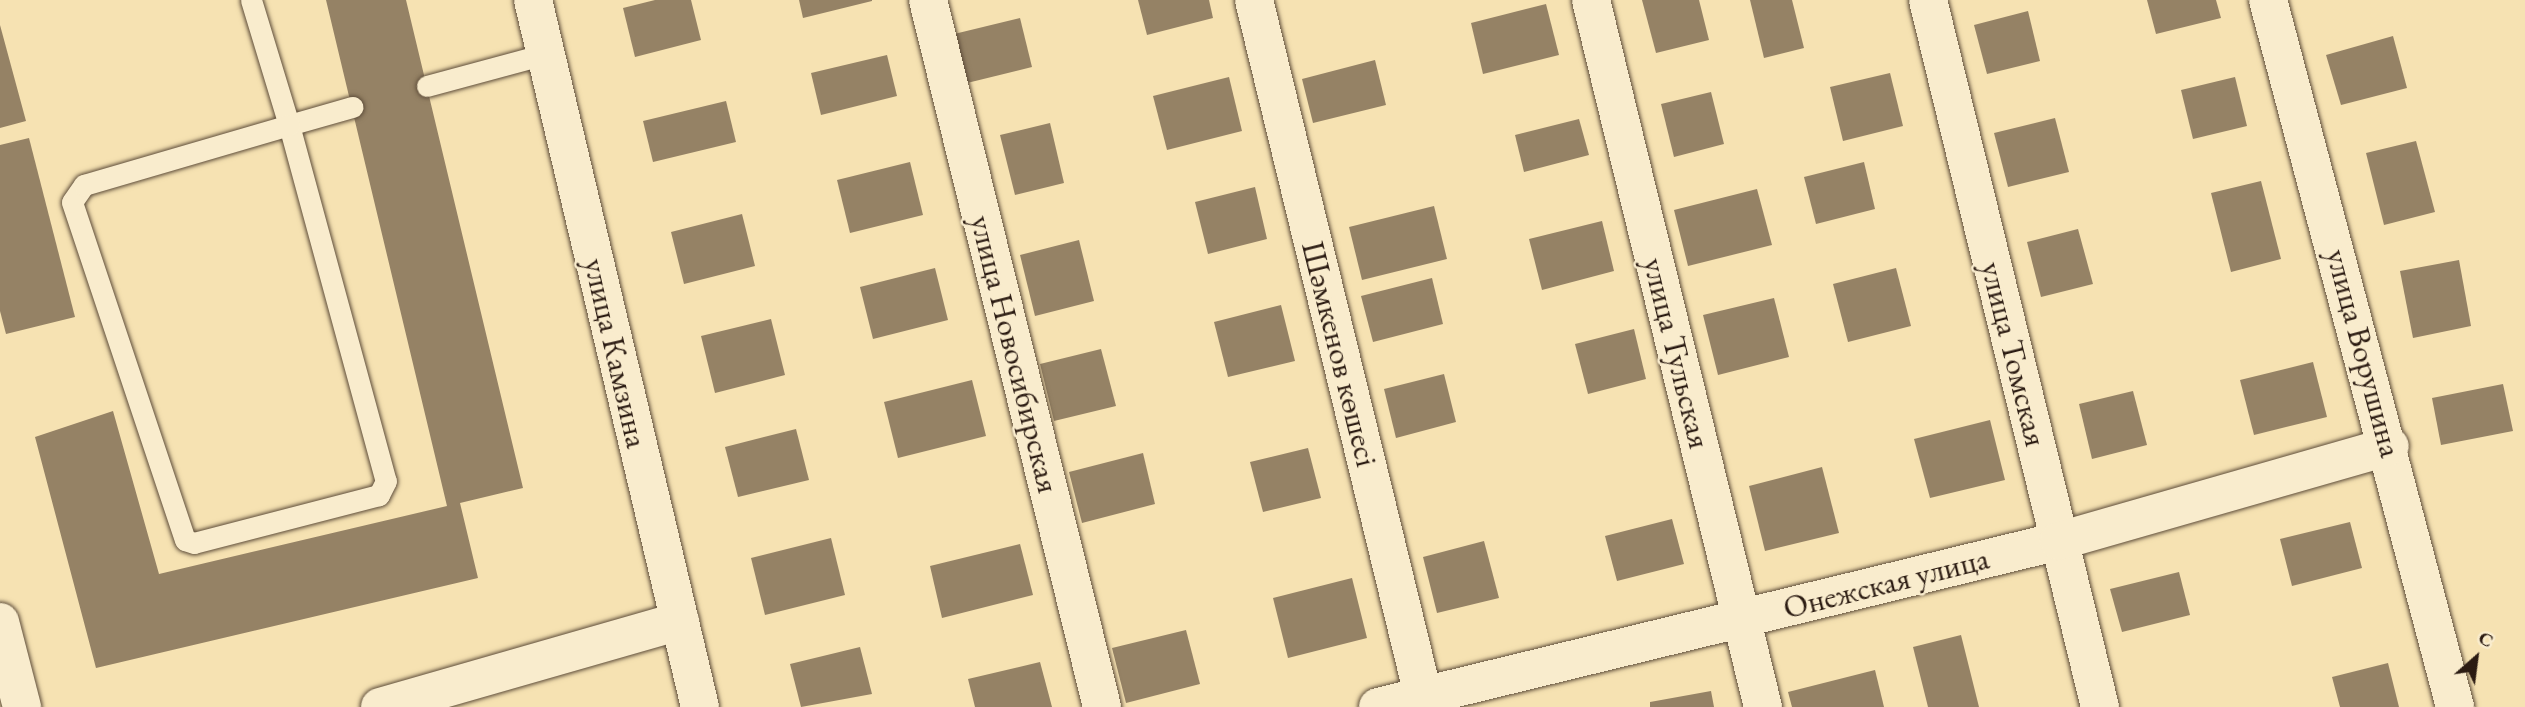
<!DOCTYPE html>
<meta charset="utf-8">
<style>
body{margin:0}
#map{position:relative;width:2525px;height:707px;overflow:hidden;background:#f6e2b2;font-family:"EB Garamond",serif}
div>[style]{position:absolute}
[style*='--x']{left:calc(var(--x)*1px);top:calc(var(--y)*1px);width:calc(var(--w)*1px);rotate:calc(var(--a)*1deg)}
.building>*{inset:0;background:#958265}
.roads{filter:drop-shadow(0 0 2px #5e4d3a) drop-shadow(0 0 2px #5e4d3a)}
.service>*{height:21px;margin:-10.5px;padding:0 10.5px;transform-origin:10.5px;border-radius:10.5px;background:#f9eccd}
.minor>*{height:38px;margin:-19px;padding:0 19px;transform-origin:19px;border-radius:19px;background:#f9eccd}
.secondary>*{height:38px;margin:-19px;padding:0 19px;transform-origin:19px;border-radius:19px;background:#f9eccd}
span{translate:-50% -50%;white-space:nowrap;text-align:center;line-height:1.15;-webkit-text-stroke:5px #f9eccd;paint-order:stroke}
.street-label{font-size:32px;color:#2b1b12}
.north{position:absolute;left:2441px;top:623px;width:70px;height:70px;-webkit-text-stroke:5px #f9eccd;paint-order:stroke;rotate:28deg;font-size:19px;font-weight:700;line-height:28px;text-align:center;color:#2b1b12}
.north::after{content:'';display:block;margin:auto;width:24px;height:32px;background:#2b1b12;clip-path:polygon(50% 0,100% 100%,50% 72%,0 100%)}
</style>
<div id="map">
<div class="building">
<i style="clip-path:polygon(326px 0,406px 0,523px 488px,460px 503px,478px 578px,96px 668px,35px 437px,113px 411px,159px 574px,447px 506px)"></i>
<i style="clip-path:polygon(655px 0,691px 0,701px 40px,635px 57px,623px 8px)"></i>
<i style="clip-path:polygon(799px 0,872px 0,872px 1px,803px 18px)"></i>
<i style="clip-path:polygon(1138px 0,1209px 0,1213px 18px,1147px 35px)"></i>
<i style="clip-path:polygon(1642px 0,1699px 0,1709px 40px,1656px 53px)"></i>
<i style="clip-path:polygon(1750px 0,1792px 0,1804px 48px,1764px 58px)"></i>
<i style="clip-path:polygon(2147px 0,2216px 0,2221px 18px,2156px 34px)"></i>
<i style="clip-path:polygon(1546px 4px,1559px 55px,1483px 74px,1471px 23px)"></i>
<i style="clip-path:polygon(2028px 11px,2040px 61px,1987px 74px,1974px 25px)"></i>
<i style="clip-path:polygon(1020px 18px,1032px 67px,963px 84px,950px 35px)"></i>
<i style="clip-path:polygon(0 25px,26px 121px,0 128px)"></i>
<i style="clip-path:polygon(2393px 36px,2407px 88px,2341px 105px,2326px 55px)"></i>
<i style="clip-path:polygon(887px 55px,897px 96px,821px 115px,811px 73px)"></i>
<i style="clip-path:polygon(1375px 60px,1386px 105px,1313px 123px,1302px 79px)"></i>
<i style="clip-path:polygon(1890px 73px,1903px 126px,1843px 141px,1830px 87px)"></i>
<i style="clip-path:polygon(1229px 77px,1242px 131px,1167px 150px,1153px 96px)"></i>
<i style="clip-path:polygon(2235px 77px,2247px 126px,2193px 139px,2181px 90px)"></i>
<i style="clip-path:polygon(1711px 92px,1724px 144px,1674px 157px,1661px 104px)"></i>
<i style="clip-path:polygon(726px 101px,736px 142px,653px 162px,643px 121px)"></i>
<i style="clip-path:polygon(2055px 118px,2069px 172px,2008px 187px,1994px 133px)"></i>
<i style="clip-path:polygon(1579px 119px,1589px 155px,1524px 172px,1515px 135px)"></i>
<i style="clip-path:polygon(1050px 123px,1064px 183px,1015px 195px,1000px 135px)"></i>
<i style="clip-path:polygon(29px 138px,75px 317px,6px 334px,0 311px,0 145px)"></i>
<i style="clip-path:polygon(2416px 141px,2435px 212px,2384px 225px,2366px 153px)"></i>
<i style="clip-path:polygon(910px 162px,923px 215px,850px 233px,837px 180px)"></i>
<i style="clip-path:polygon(1864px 162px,1875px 209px,1816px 224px,1804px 177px)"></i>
<i style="clip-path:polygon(2261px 181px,2281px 259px,2231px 272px,2211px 193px)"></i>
<i style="clip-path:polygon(1255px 187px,1267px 239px,1208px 254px,1195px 202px)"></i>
<i style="clip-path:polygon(1757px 189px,1772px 245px,1688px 266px,1674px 210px)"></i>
<i style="clip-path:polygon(1434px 206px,1447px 259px,1362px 280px,1349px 227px)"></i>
<i style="clip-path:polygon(742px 214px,755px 266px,684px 284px,671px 232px)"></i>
<i style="clip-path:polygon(1602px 221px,1614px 271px,1542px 290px,1529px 239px)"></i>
<i style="clip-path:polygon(2078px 229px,2093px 284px,2041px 297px,2027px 242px)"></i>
<i style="clip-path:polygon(1079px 240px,1094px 301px,1035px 316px,1020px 255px)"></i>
<i style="clip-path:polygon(2459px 260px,2471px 326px,2413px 338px,2400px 271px)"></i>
<i style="clip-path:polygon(935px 268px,948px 320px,873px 339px,860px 287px)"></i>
<i style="clip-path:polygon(1896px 268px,1911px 326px,1848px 342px,1833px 284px)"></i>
<i style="clip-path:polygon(1432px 278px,1443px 324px,1373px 342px,1361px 296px)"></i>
<i style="clip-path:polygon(1774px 298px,1789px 357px,1718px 375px,1703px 315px)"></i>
<i style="clip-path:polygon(1281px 305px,1295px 361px,1228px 377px,1214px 322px)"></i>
<i style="clip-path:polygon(771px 319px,785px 375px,715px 393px,701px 336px)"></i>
<i style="clip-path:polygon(1634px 329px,1646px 379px,1588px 394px,1575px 344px)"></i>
<i style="clip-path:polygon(1101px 349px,1116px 406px,1054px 421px,1040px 364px)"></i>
<i style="clip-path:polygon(2313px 362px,2327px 417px,2254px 435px,2240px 380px)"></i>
<i style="clip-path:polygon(1444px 374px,1456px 422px,1396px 438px,1384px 389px)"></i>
<i style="clip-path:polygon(972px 380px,986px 436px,898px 458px,884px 402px)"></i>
<i style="clip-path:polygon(2503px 384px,2513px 431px,2441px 445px,2432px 398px)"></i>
<i style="clip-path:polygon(2133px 391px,2147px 445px,2092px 459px,2079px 404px)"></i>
<i style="clip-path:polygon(1990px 420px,2005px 480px,1930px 498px,1914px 439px)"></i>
<i style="clip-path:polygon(796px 429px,809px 480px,738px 497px,725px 447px)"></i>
<i style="clip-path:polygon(1308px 448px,1321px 498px,1263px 512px,1250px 462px)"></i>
<i style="clip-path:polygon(1143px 453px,1155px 504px,1082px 523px,1069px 472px)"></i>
<i style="clip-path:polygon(1822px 467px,1839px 533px,1765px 551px,1749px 486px)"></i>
<i style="clip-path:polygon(1672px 519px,1684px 564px,1617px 581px,1605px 536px)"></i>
<i style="clip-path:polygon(2350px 522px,2362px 568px,2292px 586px,2280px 539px)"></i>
<i style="clip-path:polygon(831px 538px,845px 595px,765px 615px,751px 558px)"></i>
<i style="clip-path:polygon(1484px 541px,1499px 598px,1437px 613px,1423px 557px)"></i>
<i style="clip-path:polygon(1020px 544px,1033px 595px,942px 618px,930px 566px)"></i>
<i style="clip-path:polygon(2179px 572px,2190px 615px,2122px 632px,2110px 589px)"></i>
<i style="clip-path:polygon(1352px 578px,1367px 638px,1288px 658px,1273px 598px)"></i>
<i style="clip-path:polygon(1186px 630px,1200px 684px,1126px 703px,1112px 648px)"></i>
<i style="clip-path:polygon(1961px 635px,1979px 707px,1928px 707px,1913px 647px)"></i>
<i style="clip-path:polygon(860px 647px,872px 694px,801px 707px,790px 664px)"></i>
<i style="clip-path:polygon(1040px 662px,1052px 707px,975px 707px,968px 679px)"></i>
<i style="clip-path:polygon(2388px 663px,2399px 707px,2340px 707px,2332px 677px)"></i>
<i style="clip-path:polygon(1875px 670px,1884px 707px,1792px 707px,1788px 692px)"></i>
<i style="clip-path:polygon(1711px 691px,1714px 707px,1650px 707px,1650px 702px)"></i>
</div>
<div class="roads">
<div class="service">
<i style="--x:251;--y:0;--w:131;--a:73.1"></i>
<i style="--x:289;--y:125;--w:66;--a:-15.9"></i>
<i style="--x:427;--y:86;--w:123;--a:-15.1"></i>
<i style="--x:289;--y:125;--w:369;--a:74.8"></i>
<i style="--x:386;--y:481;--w:16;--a:117"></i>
<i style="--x:379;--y:495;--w:191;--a:165.5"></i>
<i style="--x:194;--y:543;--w:9;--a:-162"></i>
<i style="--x:185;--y:540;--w:356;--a:-108.5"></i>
<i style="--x:72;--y:202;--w:21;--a:-55"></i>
<i style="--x:84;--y:185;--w:214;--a:-16.3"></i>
</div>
<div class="minor">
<i style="--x:928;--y:0;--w:728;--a:76.17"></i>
<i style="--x:1254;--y:0;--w:728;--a:76.33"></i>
<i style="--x:1591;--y:0;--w:728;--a:76.33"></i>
<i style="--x:1928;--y:0;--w:728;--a:76.33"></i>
<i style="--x:2268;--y:0;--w:731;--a:75.18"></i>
<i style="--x:0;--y:622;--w:88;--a:75.5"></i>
<i style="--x:380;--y:707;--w:312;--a:-16"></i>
<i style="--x:1378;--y:707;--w:701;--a:-13.7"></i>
<i style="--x:2059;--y:541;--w:344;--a:-16"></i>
</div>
<div class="secondary">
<i style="--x:533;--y:0;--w:726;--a:76.71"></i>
</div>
</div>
<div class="street-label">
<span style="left:616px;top:353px;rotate:77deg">улица Камзина</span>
<span style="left:1677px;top:353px;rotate:76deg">улица Тульская</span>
<span style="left:2364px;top:353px;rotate:75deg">улица Ворушина</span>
<span style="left:1015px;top:354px;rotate:76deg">улица Новосибирская</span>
<span style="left:1340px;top:354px;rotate:76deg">Шәмкенов көшесі</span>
<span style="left:2014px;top:354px;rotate:76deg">улица Томская</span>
<span style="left:1886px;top:583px;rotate:-14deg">Онежская улица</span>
</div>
<div class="north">С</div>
</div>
